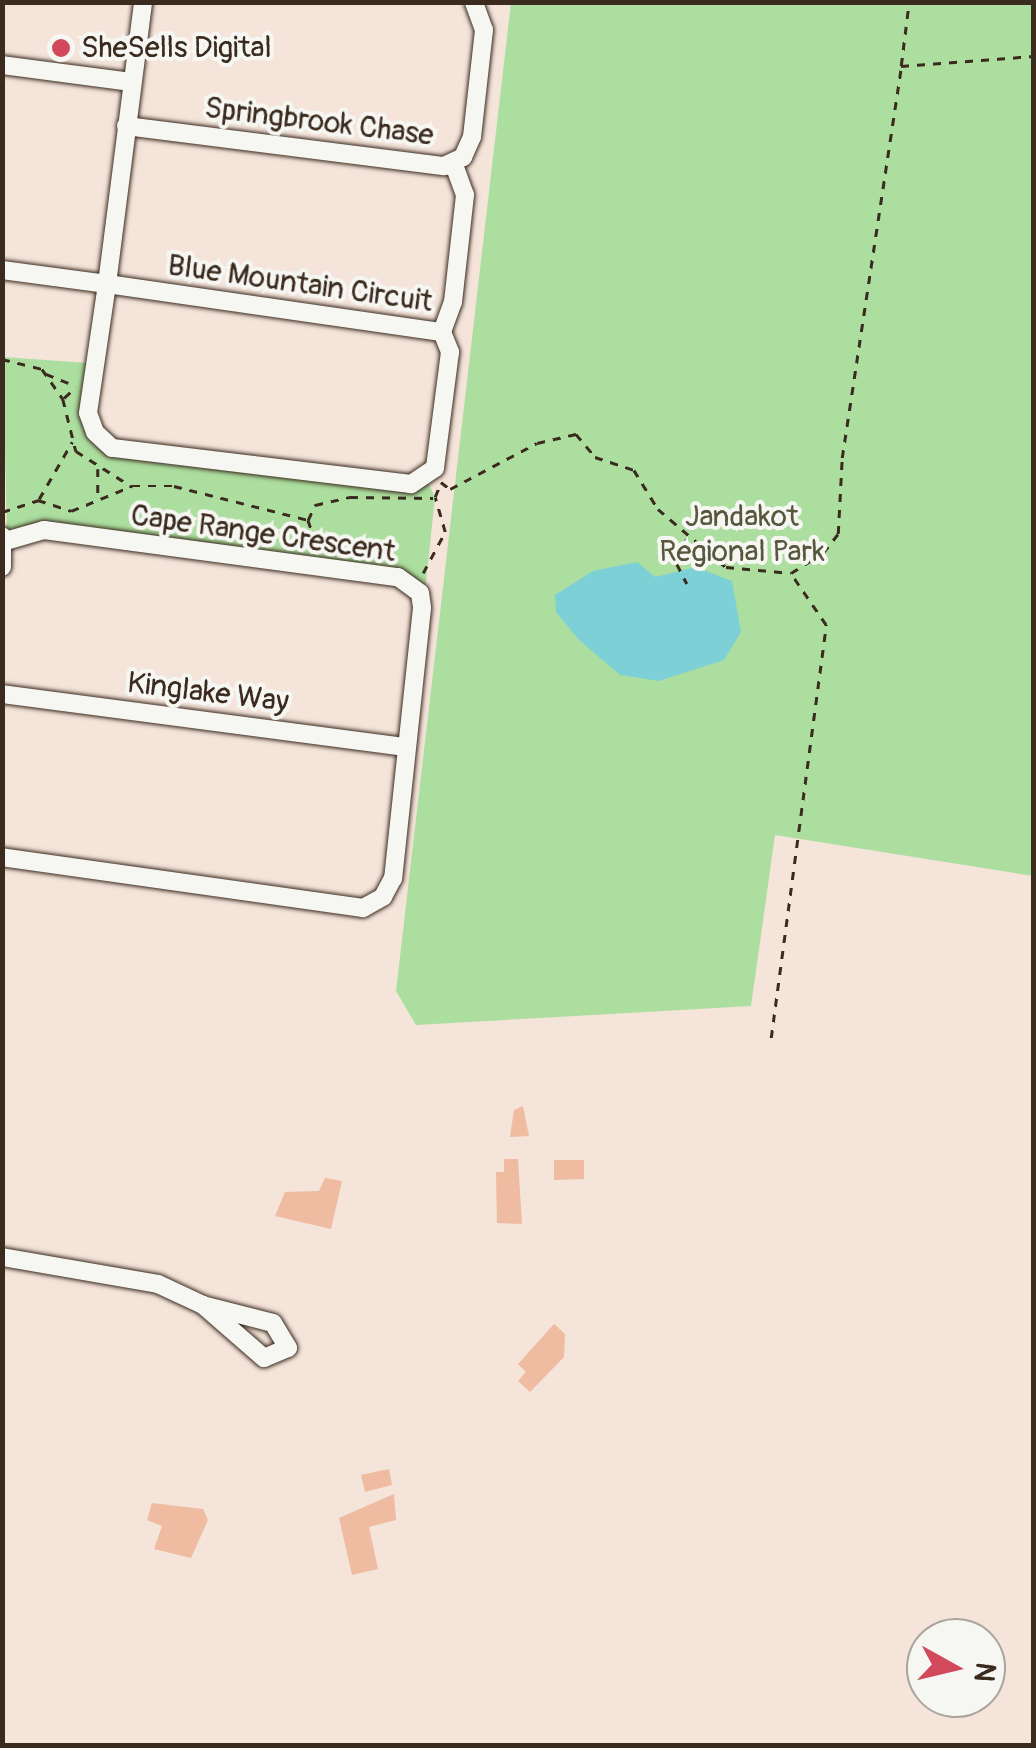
<!DOCTYPE html>
<style>
body{margin:0}
#map{position:relative;width:1036px;height:1748px;overflow:hidden;background:#f4e4da;font-family:Pangolin,sans-serif}
div>[style]{position:absolute}
[style*='--x']{left:calc(var(--x)*1px);top:calc(var(--y)*1px);width:calc(var(--w)*1px);rotate:calc(var(--a)*1deg)}
.green>*{inset:0;background:#acde9f}
.water>*{inset:0;background:#7ed0d7}
.building>*{inset:0;background:#efbba1}
.path>*{height:2.5px;margin-top:-1.25px;transform-origin:0;background:repeating-linear-gradient(90deg,#3b2a1e 0 8px,transparent 0 16px)}
.roads{filter:drop-shadow(0 0 2px #3b2a1e) drop-shadow(0 0 2px #3b2a1e)}
.minor>*{height:18px;margin:-9px;padding:0 9px;transform-origin:9px;border-radius:9px;background:#f6f6f2}
.dots>*{width:28px;height:28px;translate:-50% -50%;box-sizing:border-box;border:5px solid #f6f6f2;border-radius:50%}
span{translate:-50% -50%;white-space:nowrap;text-align:center;line-height:1.15;-webkit-text-stroke:8px #f6f6f2;paint-order:stroke}
.poi-label{font-size:30px;color:#3b2a1e}
.left{translate:0 -50%;text-align:left}
.street-label{font-size:30px;color:#3b2a1e}
.park-label{font-size:30px;color:#57573e}
.frame{position:absolute;inset:0;border:5px solid #3b2a1e;pointer-events:none}
.north{position:absolute;left:906px;top:1618px;width:100px;height:100px;box-sizing:border-box;background:#f6f6f2;border:2px solid #aba49d;border-radius:50%;rotate:98deg;font-size:28px;font-weight:700;line-height:40px;text-align:center;color:#3b2a1e}
.north::after{content:'';display:block;margin:auto;width:35px;height:45px;background:#d1495b;clip-path:polygon(50% 0,100% 100%,50% 72%,0 100%)}
</style>
<div id="map">
<div class="green">
<i style="clip-path:polygon(511px 3px,1033px 3px,1033px 876px,775px 835px,751px 1006px,416px 1025px,396px 991px)"></i>
<i style="clip-path:polygon(3px 357px,88px 363px,83px 423px,86px 436px,109px 453px,428px 483px,435px 497px,425px 591px,400px 574px,43px 527px,7px 536px)"></i>
</div>
<div class="water">
<i style="clip-path:polygon(637px 562px,655px 577px,696px 567px,732px 581px,741px 632px,724px 660px,659px 681px,620px 675px,579px 640px,556px 612px,555px 595px,593px 571px)"></i>
</div>
<div class="building">
<i style="clip-path:polygon(523px 1106px,529px 1136px,510px 1137px,514px 1110px)"></i>
<i style="clip-path:polygon(504px 1159px,518px 1159px,522px 1224px,497px 1223px,496px 1172px,504px 1172px)"></i>
<i style="clip-path:polygon(554px 1160px,584px 1160px,584px 1179px,554px 1180px)"></i>
<i style="clip-path:polygon(325px 1178px,342px 1181px,331px 1229px,275px 1216px,285px 1192px,319px 1191px)"></i>
<i style="clip-path:polygon(554px 1324px,565px 1334px,564px 1357px,530px 1392px,518px 1381px,526px 1372px,518px 1364px)"></i>
<i style="clip-path:polygon(389px 1469px,392px 1485px,365px 1492px,361px 1475px)"></i>
<i style="clip-path:polygon(394px 1494px,396px 1520px,369px 1527px,378px 1569px,352px 1575px,339px 1518px)"></i>
<i style="clip-path:polygon(152px 1503px,203px 1509px,208px 1520px,191px 1558px,154px 1549px,162px 1526px,147px 1520px)"></i>
</div>
<div class="path">
<i style="--x:901;--y:66;--w:64;--a:-82.9"></i>
<i style="--x:2;--y:359;--w:41;--a:14"></i>
<i style="--x:42;--y:369;--w:37;--a:55"></i>
<i style="--x:63;--y:399;--w:54;--a:76"></i>
<i style="--x:76;--y:451;--w:65;--a:32.5"></i>
<i style="--x:46;--y:374;--w:32;--a:22"></i>
<i style="--x:64;--y:398;--w:16;--a:-43"></i>
<i style="--x:98;--y:469;--w:31;--a:90"></i>
<i style="--x:39;--y:499;--w:66;--a:-59.9"></i>
<i style="--x:2;--y:512;--w:38;--a:-18"></i>
<i style="--x:38;--y:500;--w:35;--a:18"></i>
<i style="--x:71;--y:511;--w:66;--a:-22.3"></i>
<i style="--x:132;--y:486;--w:42;--a:0"></i>
<i style="--x:174;--y:486;--w:138;--a:14.2"></i>
<i style="--x:308;--y:520;--w:30;--a:70"></i>
<i style="--x:318;--y:548;--w:9;--a:13"></i>
<i style="--x:308;--y:520;--w:17;--a:-65"></i>
<i style="--x:315;--y:505;--w:36;--a:-13"></i>
<i style="--x:350;--y:497;--w:83;--a:0.7"></i>
<i style="--x:687;--y:539;--w:27;--a:112"></i>
<i style="--x:677;--y:564;--w:22;--a:63"></i>
<i style="--x:423;--y:573;--w:47;--a:-61.8"></i>
<i style="--x:445;--y:532;--w:36;--a:-106"></i>
<i style="--x:435;--y:497;--w:16;--a:-68"></i>
<i style="--x:441;--y:482;--w:11;--a:38"></i>
<i style="--x:450;--y:489;--w:98;--a:-27.9"></i>
<i style="--x:537;--y:443;--w:40;--a:-13"></i>
<i style="--x:576;--y:434;--w:30;--a:50"></i>
<i style="--x:595;--y:457;--w:41;--a:18.4"></i>
<i style="--x:634;--y:470;--w:46;--a:58.4"></i>
<i style="--x:658;--y:509;--w:89;--a:40.5"></i>
<i style="--x:726;--y:567;--w:65;--a:5.3"></i>
<i style="--x:791;--y:573;--w:38;--a:-32"></i>
<i style="--x:823;--y:553;--w:24;--a:-52"></i>
<i style="--x:838;--y:534;--w:76;--a:-87"></i>
<i style="--x:842;--y:458;--w:396;--a:-81.4"></i>
<i style="--x:901;--y:66;--w:133;--a:-4.3"></i>
<i style="--x:771;--y:1038;--w:417;--a:-82.4"></i>
<i style="--x:826;--y:625;--w:62;--a:-124.5"></i>
</div>
<div class="roads">
<div class="minor">
<i style="--x:2;--y:65;--w:131;--a:7.5"></i>
<i style="--x:126;--y:126;--w:321;--a:7.2"></i>
<i style="--x:444;--y:166;--w:21;--a:-25"></i>
<i style="--x:463;--y:157;--w:22;--a:-66"></i>
<i style="--x:472;--y:137;--w:108;--a:-83.6"></i>
<i style="--x:484;--y:30;--w:30;--a:-110"></i>
<i style="--x:2;--y:270;--w:106;--a:7.6"></i>
<i style="--x:107;--y:284;--w:338;--a:8.2"></i>
<i style="--x:442;--y:332;--w:22;--a:68"></i>
<i style="--x:450;--y:352;--w:117;--a:97.4"></i>
<i style="--x:435;--y:468;--w:29;--a:146"></i>
<i style="--x:411;--y:484;--w:301;--a:-173.1"></i>
<i style="--x:112;--y:448;--w:23;--a:-137"></i>
<i style="--x:95;--y:432;--w:20;--a:-110"></i>
<i style="--x:88;--y:413;--w:130;--a:-81.6"></i>
<i style="--x:107;--y:284;--w:284;--a:-82.7"></i>
<i style="--x:442;--y:332;--w:32;--a:-70"></i>
<i style="--x:453;--y:302;--w:108;--a:-83.6"></i>
<i style="--x:465;--y:195;--w:35;--a:-110"></i>
<i style="--x:2;--y:536;--w:31;--a:90"></i>
<i style="--x:2;--y:542;--w:44;--a:-15.9"></i>
<i style="--x:44;--y:530;--w:357;--a:7.6"></i>
<i style="--x:398;--y:577;--w:27;--a:36"></i>
<i style="--x:420;--y:593;--w:15;--a:82"></i>
<i style="--x:422;--y:608;--w:272;--a:96.1"></i>
<i style="--x:393;--y:878;--w:21;--a:118"></i>
<i style="--x:383;--y:897;--w:23;--a:151"></i>
<i style="--x:363;--y:908;--w:365;--a:-172"></i>
<i style="--x:2;--y:694;--w:408;--a:7.5"></i>
<i style="--x:2;--y:1257;--w:158;--a:9.8"></i>
<i style="--x:158;--y:1284;--w:50;--a:25"></i>
<i style="--x:203;--y:1305;--w:81;--a:41"></i>
<i style="--x:264;--y:1358;--w:26;--a:-23"></i>
<i style="--x:288;--y:1348;--w:29;--a:-121"></i>
<i style="--x:273;--y:1323;--w:72;--a:-165.6"></i>
</div>
</div>
<div class="dots">
<i style="left:61px;top:48px;background:#d1495b"></i>
</div>
<div class="poi-label">
<span class="left" style="left:81px;top:48px">SheSells Digital</span>
</div>
<div class="street-label">
<span style="left:319px;top:122px;rotate:7deg">Springbrook Chase</span>
<span style="left:300px;top:284px;rotate:8deg">Blue Mountain Circuit</span>
<span style="left:263px;top:534px;rotate:8deg">Cape Range Crescent</span>
<span style="left:208px;top:693px;rotate:7deg">Kinglake Way</span>
</div>
<div class="park-label">
<span style="left:742px;top:534px">Jandakot<br>Regional Park</span>
</div>
<div class="frame"></div>
<div class="north">N</div>
</div>
